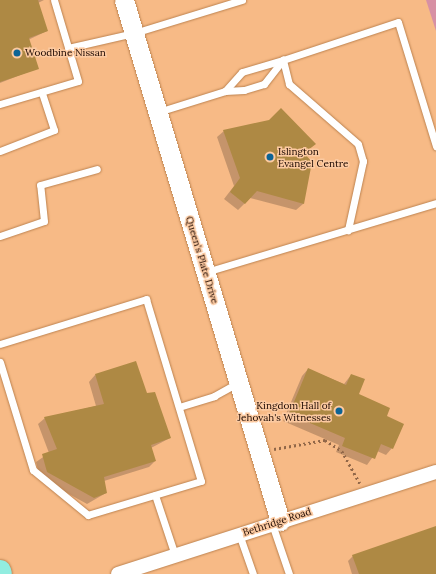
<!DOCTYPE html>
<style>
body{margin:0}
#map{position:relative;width:436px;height:574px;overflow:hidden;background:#f7ba86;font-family:Lora,serif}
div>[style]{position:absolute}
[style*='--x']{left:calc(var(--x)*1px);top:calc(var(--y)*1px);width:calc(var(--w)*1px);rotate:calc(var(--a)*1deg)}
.green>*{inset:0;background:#d790a4}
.shadow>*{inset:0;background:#0003}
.building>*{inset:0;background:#ae8944}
.path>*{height:2.5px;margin-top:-1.25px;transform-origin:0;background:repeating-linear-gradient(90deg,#916748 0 2px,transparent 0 5px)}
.roads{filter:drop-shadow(0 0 1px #bd8350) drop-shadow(0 0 1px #bd8350)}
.lane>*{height:7px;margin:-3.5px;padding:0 3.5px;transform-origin:3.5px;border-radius:3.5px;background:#fff}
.street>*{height:14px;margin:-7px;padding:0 7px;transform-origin:7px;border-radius:7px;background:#fff}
.secondary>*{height:19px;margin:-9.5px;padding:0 9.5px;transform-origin:9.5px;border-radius:9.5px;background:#fff}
.primary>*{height:21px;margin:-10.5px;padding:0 10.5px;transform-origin:10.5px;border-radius:10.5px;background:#92ede0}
.dots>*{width:11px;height:11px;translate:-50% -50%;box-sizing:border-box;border:2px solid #fccaa1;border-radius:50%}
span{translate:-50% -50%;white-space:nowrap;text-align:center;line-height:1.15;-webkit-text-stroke:3px #fccaa1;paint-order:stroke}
.poi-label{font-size:10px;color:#1c0800}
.left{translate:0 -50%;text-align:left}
.right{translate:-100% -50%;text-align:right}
.street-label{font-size:10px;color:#1c0800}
</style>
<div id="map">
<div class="green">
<i style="clip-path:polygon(426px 0,436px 0,436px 31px)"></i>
</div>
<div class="shadow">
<i style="clip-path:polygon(0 0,44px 0,38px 3px,47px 31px,28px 40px,38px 68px,0 83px)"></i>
<i style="clip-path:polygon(224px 131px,303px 154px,303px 204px,296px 210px,250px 198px,238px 210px,224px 199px,234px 186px,217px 137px)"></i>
<i style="clip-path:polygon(308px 369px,344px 384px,351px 375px,357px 395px,385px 417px,392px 448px,386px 455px,377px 451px,367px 465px,336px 452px,339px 445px,283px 421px,302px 376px)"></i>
<i style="clip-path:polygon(95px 375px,146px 394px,170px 438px,151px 448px,155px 461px,149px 467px,104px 481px,106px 493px,87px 504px,40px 478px,36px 462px,49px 453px,38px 424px,45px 418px,96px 406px,89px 382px)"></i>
<i style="clip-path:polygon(436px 527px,436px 574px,352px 574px,348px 561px,353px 556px)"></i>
</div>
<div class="building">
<i style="clip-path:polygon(0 0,38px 0,48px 31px,29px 38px,39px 69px,0 82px)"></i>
<i style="clip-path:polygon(281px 108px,316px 144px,304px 153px,312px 162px,304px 204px,257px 191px,245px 204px,230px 192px,240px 178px,223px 130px,269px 120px)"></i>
<i style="clip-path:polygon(136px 361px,147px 393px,155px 392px,171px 438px,151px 445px,156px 461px,104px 477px,107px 493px,94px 498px,47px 472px,42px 454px,57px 449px,44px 417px,104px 404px,95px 374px)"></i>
<i style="clip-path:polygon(308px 368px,346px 385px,351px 374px,365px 379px,359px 394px,390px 408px,387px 416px,404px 424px,393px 449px,381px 444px,375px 459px,342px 446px,345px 438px,289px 414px)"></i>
<i style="clip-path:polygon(436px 526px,436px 574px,359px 574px,352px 555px)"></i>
</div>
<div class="path">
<i style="--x:274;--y:449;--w:52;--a:-10"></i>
<i style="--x:325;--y:440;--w:20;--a:33"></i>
<i style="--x:342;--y:451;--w:37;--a:61"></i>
</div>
<div class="roads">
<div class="lane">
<i style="--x:68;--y:48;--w:68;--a:-12.8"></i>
<i style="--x:134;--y:33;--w:113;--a:-17"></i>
<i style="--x:225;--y:91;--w:25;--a:-48"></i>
<i style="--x:242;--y:72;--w:43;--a:-16.3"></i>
<i style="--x:283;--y:60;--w:25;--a:76"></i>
<i style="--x:289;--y:84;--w:91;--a:41"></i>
<i style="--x:358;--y:144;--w:18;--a:74"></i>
<i style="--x:363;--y:161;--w:71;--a:102.3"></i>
<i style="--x:0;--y:104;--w:81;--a:-16.4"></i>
<i style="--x:78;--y:81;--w:84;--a:-106.5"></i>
<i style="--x:158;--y:112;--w:70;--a:-17.4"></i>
<i style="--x:225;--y:91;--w:19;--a:-3"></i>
<i style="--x:244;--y:90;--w:21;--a:-17"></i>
<i style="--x:264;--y:84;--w:31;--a:-52"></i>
<i style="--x:283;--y:60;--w:121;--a:-18.3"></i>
<i style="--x:398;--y:22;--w:130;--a:73"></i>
<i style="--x:0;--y:151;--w:58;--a:-21.3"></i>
<i style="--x:54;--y:130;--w:40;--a:-108"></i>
<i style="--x:0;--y:236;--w:46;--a:-18.8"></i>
<i style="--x:44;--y:221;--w:36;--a:-96"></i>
<i style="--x:40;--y:185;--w:59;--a:-15.7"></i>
<i style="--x:206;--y:272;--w:240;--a:-16.7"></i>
<i style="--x:0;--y:344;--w:153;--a:-17.1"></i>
<i style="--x:146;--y:299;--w:190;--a:73.2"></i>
<i style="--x:201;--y:481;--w:118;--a:163.3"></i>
<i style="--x:88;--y:515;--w:71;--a:-140.7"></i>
<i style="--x:33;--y:470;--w:113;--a:-107"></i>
<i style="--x:179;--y:407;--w:37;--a:-17"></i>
<i style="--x:214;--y:396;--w:26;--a:-29"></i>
<i style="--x:155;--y:495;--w:63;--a:71.6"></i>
<i style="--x:272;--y:524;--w:53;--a:71.2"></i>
<i style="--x:239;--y:534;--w:42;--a:70.7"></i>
</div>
<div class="street">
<i style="--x:118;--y:574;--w:334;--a:-17.8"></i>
</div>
<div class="secondary">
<i style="--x:124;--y:0;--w:544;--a:73.33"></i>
</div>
<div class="primary">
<i style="--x:0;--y:570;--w:4;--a:76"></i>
</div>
</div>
<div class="dots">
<i style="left:17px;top:53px;background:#0d6495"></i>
<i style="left:270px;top:157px;background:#0d6495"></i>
<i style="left:339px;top:411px;background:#0d6495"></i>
</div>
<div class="poi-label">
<span class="left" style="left:25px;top:53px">Woodbine Nissan</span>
<span class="left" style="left:278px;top:157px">Islington<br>Evangel Centre</span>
<span class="right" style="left:331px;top:411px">Kingdom Hall of<br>Jehovah's Witnesses</span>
</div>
<div class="street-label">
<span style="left:202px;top:260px;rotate:73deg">Queen's Plate Drive</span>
<span style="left:277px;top:522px;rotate:-18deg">Bethridge Road</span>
</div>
</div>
